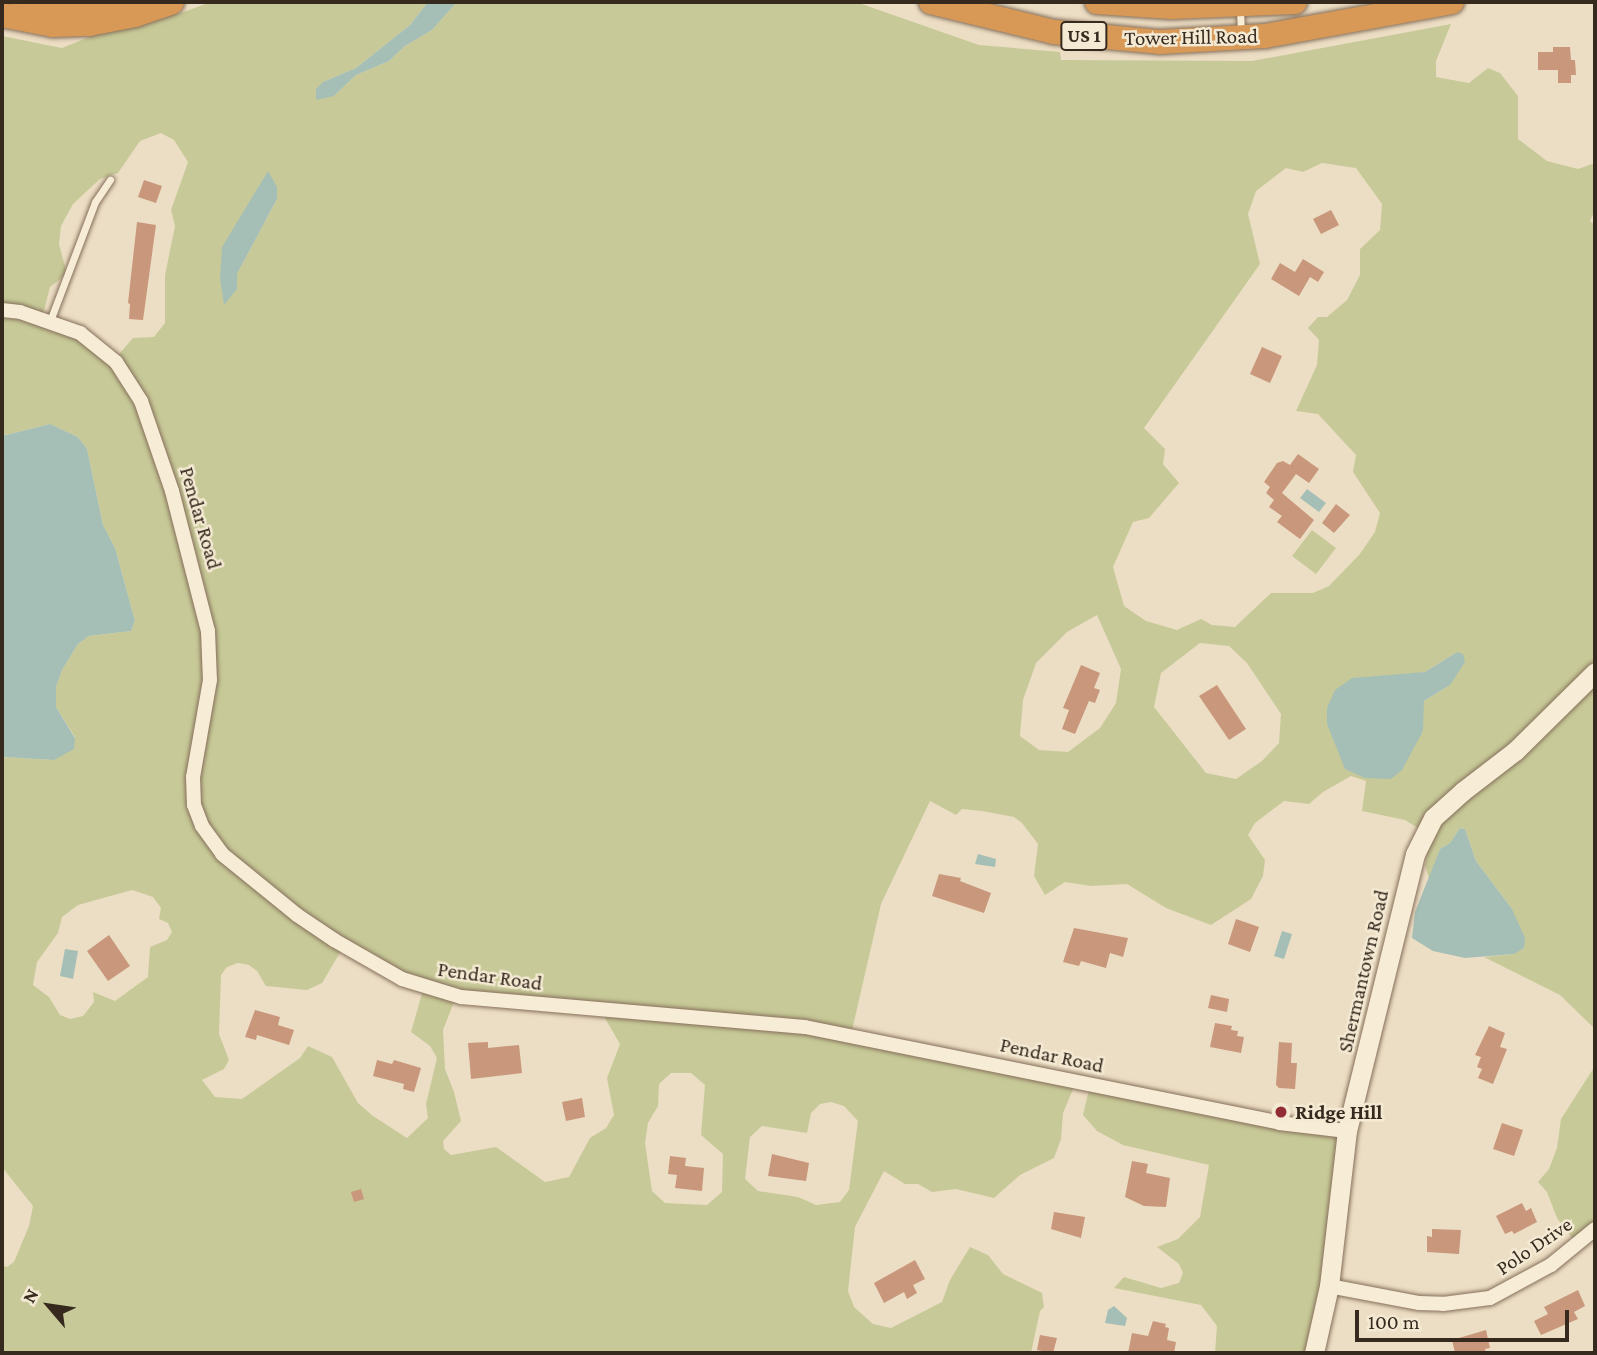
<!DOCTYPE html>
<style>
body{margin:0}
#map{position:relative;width:1597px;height:1355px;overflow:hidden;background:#ecdec4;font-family:"Crimson Pro",serif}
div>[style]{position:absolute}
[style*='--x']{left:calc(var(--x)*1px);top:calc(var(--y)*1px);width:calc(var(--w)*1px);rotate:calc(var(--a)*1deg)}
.green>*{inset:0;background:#c7ca98}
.water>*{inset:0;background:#a5bfb6}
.building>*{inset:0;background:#c9977b}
.roads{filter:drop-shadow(0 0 2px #866f5b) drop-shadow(0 0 2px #866f5b)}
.lane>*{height:7px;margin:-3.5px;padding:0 3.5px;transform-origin:3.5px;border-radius:3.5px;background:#f7ecd6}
.street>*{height:14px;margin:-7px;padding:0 7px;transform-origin:7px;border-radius:7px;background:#f7ecd6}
.secondary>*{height:19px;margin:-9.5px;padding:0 9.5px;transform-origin:9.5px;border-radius:9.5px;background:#f7ecd6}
.highway>*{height:24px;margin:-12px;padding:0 12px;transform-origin:12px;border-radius:12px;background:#d89957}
.dots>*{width:19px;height:19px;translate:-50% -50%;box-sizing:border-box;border:4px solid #f4e9d3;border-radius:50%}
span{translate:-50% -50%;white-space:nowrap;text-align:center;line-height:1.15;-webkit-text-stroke:5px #f4e9d3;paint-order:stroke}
.shield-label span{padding:2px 5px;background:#f4e9d3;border:2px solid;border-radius:5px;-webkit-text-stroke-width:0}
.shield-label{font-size:19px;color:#36291e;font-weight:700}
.street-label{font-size:21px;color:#36291e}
.poi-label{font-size:21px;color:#36291e;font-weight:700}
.left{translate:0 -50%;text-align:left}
.frame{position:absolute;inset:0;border:4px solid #36291e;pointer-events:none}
.north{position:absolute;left:14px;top:1271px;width:70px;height:70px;-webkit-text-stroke:5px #f4e9d3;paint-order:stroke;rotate:299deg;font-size:19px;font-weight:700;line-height:28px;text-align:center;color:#36291e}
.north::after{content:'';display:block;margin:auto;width:24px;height:32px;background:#36291e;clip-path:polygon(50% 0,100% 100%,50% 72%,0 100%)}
.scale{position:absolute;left:1355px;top:1310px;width:214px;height:32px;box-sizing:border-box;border:4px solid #36291e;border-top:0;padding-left:9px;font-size:21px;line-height:24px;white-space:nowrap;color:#36291e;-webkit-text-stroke:5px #f4e9d3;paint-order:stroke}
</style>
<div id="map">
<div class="green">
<i style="clip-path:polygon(evenodd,211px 2px,428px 2px,410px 25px,356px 68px,323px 82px,334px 96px,356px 75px,389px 61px,405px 46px,432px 30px,457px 2px,856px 2px,979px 45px,1060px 52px,1061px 60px,1252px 61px,1451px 24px,1436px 61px,1436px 77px,1469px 83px,1488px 68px,1500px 73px,1518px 96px,1518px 139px,1547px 161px,1578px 169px,1595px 163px,1595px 210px,1590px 221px,1595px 225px,1595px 1029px,1560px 995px,1484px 957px,1514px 954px,1512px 909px,1476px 861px,1465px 829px,1460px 828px,1450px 843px,1440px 849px,1429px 879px,1425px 865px,1431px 836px,1405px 820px,1362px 811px,1366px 781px,1351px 776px,1323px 792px,1309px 804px,1284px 801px,1255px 823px,1248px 835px,1265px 860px,1263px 876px,1251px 899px,1211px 925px,1166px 908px,1127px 884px,1091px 886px,1065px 882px,1045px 895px,1034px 876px,1038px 844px,1022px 823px,1014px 817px,982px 811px,962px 809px,956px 815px,930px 801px,881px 904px,851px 1035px,1076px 1082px,1063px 1113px,1061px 1139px,1054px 1158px,1020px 1175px,994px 1198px,956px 1189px,932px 1192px,918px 1184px,905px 1184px,884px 1171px,855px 1227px,848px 1291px,854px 1307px,873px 1324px,891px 1328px,942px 1302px,950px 1280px,970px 1247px,988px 1255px,1003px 1274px,1042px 1293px,1044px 1307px,1040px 1311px,1031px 1353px,2px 1353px,2px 1265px,7px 1267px,14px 1262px,29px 1226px,33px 1206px,2px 1167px,2px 757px,54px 760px,75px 737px,56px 707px,56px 687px,62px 670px,78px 644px,89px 636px,131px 631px,135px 621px,115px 548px,103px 525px,87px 449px,78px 437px,50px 424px,2px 436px,2px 36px,62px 48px,124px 23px,181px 13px,211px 2px,161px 133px,174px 140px,188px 162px,171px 210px,175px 226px,165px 275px,165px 323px,154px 337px,133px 338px,114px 360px,43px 315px,50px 287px,67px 274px,59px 244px,61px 226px,73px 204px,100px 179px,118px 173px,140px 141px,161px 133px,211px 2px,1322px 163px,1356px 168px,1382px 204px,1380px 230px,1360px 249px,1360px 275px,1347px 300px,1327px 317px,1318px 317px,1308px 328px,1319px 340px,1317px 365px,1296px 411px,1318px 414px,1356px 455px,1353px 472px,1380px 513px,1375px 532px,1359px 555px,1329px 586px,1313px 593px,1271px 593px,1235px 627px,1212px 625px,1201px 619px,1177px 630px,1146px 621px,1124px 606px,1113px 567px,1133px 522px,1149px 518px,1179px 483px,1163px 464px,1165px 449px,1144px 428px,1260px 264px,1248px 214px,1256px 191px,1286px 168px,1303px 172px,1322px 163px,211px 2px,277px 187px,277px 199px,237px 274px,277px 187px,211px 2px,1097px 615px,1121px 669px,1116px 703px,1100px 728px,1068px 752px,1039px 750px,1020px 736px,1023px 700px,1036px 663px,1067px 632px,1097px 615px,211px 2px,1200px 643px,1229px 646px,1247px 663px,1281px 714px,1279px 743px,1262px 761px,1236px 779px,1206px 773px,1154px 707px,1161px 673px,1200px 643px,211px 2px,1457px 652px,1450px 685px,1424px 701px,1414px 674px,1425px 672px,1457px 652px,211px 2px,132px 890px,153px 897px,161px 908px,159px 919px,168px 923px,172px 932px,167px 940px,150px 947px,148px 977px,115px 1001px,93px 992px,94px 1002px,83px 1016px,70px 1019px,60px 1015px,49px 997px,33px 985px,37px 962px,58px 933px,62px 917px,78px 905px,132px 890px,211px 2px,344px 946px,423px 990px,411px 1032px,430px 1046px,437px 1058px,426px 1104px,428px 1118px,407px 1138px,373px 1116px,358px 1103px,332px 1057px,308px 1046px,300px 1058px,242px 1099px,215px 1097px,202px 1080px,224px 1069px,229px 1060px,219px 1034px,221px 975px,227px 967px,238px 963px,249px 965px,257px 971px,266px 986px,307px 990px,322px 983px,344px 946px,211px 2px,456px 997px,599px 1008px,620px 1044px,607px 1078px,614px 1115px,606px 1128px,590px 1138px,569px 1177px,545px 1182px,496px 1147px,451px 1155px,444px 1149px,443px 1141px,461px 1121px,454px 1092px,445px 1069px,443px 1030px,456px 997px,211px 2px,671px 1073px,691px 1073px,705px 1085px,701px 1135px,723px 1154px,722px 1192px,707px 1205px,665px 1203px,652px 1191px,645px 1143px,648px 1123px,658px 1106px,659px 1084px,671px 1073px,211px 2px,831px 1102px,844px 1106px,858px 1121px,849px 1190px,840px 1202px,816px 1205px,798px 1197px,758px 1191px,745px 1179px,750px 1137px,762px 1126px,807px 1133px,811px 1113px,820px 1104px,831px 1102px)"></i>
<i style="clip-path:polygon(1312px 530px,1336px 548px,1316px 574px,1292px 556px)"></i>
<i style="clip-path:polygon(1595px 1066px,1595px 1228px,1575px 1242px,1557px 1218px,1547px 1192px,1538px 1182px,1549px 1169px,1557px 1148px,1561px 1119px)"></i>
<i style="clip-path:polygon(1090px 1085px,1354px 1140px,1348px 1217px,1318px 1353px,1215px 1353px,1217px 1326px,1201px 1305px,1114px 1288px,1124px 1277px,1161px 1288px,1179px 1283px,1183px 1273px,1179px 1264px,1157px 1247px,1178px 1239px,1200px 1217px,1209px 1165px,1123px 1145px,1097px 1131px,1083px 1115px)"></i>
</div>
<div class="water">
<i style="clip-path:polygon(428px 2px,457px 2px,432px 30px,405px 46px,389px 61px,356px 75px,334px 96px,316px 100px,316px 89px,323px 82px,356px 68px,410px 25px)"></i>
<i style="clip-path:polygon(268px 171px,277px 187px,277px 199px,237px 274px,237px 289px,224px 305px,220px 278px,222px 247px)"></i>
<i style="clip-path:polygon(50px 424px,78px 437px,87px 449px,103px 525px,115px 548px,135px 621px,131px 631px,89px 636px,78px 644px,62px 670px,56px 687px,56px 707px,75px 738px,74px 749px,54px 760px,2px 757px,2px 436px)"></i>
<i style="clip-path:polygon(1307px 489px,1326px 503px,1319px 512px,1300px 498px)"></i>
<i style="clip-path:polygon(1457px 652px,1463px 654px,1465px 662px,1450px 685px,1424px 701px,1423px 731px,1402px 770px,1391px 779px,1365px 778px,1345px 769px,1327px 724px,1327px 708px,1335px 690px,1352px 678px,1425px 672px)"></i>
<i style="clip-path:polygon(1460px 828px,1465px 829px,1476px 861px,1512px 909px,1525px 938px,1524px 948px,1514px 954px,1465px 958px,1433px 951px,1412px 938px,1415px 912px,1440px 849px,1450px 843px)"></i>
<i style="clip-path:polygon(978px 854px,996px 859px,995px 867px,975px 864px)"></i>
<i style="clip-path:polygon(1282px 931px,1292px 934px,1284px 959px,1274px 956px)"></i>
<i style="clip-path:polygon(65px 949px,78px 951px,73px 979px,60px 976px)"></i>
<i style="clip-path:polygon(1114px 1306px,1127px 1318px,1125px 1326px,1105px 1323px,1108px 1310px)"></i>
</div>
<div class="building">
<i style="clip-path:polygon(1553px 47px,1570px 47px,1571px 60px,1575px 60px,1576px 75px,1571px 75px,1571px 83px,1558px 83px,1558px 70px,1538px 70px,1538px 52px,1553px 52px)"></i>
<i style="clip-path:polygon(144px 180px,162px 186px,156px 203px,138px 197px)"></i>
<i style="clip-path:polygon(1331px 210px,1339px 225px,1321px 234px,1313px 219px)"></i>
<i style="clip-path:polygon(137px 222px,156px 225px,143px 320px,129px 319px,130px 304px,128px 303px)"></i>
<i style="clip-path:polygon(1303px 259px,1324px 272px,1318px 282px,1310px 277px,1299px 296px,1271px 279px,1280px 263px,1295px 272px)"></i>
<i style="clip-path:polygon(1262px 347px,1282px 356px,1270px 383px,1250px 374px)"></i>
<i style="clip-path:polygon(1298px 454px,1319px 469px,1309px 483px,1296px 474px,1282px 493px,1314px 520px,1300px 539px,1277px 522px,1282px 516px,1269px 507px,1274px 500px,1266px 493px,1270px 487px,1264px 482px,1277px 463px,1283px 461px,1290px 465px)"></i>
<i style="clip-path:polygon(1336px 504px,1350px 515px,1334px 533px,1322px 523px)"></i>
<i style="clip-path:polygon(1081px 665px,1100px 673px,1094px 688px,1100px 690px,1095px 703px,1089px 701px,1075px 734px,1062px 729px,1069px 710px,1063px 708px)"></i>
<i style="clip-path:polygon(1217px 685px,1246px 729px,1229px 740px,1199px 696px)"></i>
<i style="clip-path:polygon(939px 874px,961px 878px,960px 881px,991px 893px,984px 913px,932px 896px)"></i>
<i style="clip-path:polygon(1236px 919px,1259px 927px,1250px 952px,1228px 944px)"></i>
<i style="clip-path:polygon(1074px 928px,1128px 938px,1123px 957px,1110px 953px,1106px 968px,1081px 961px,1079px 966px,1063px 962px)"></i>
<i style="clip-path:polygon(109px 935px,130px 966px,108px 981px,87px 951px)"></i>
<i style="clip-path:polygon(1211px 995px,1229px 999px,1227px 1012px,1208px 1008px)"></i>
<i style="clip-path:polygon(255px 1010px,280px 1017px,278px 1025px,294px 1030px,289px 1045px,257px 1035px,256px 1040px,245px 1037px)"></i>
<i style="clip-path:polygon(1215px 1023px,1232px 1026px,1231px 1030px,1238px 1031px,1237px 1036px,1244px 1037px,1241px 1053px,1210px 1047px)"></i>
<i style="clip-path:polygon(1489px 1026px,1505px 1033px,1500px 1047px,1507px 1049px,1493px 1084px,1478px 1078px,1482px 1069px,1477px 1067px,1481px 1057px,1475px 1055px)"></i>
<i style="clip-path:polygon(488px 1042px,488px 1048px,519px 1045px,522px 1073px,471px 1079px,468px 1043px)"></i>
<i style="clip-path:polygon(1279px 1042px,1292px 1043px,1291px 1063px,1297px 1063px,1295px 1089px,1279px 1088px,1276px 1085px)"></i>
<i style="clip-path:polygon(377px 1060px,392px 1064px,394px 1060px,421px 1068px,414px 1092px,403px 1089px,404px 1084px,373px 1076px)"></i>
<i style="clip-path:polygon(582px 1098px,585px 1117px,566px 1121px,562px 1102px)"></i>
<i style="clip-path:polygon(1502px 1123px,1523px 1130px,1514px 1156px,1493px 1149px)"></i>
<i style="clip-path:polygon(772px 1154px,809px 1163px,806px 1181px,768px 1176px)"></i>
<i style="clip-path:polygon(670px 1156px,686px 1158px,685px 1166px,704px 1168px,702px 1191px,675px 1188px,677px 1175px,668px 1174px)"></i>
<i style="clip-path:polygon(1132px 1161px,1148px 1164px,1146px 1173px,1170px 1178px,1166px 1207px,1144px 1206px,1125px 1197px)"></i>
<i style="clip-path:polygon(361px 1189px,364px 1199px,354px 1202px,351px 1192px)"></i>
<i style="clip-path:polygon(1522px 1203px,1526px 1211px,1531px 1208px,1537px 1222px,1514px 1234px,1512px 1231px,1505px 1234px,1496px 1216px)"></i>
<i style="clip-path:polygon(1054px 1212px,1085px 1217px,1081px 1238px,1051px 1229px)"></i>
<i style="clip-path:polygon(1432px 1229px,1461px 1230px,1459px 1254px,1427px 1252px,1427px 1236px,1432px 1237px)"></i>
<i style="clip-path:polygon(915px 1260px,925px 1279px,913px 1285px,917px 1293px,907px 1299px,904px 1292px,884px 1303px,874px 1283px)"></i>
<i style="clip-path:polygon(1578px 1290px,1585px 1306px,1574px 1312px,1578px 1319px,1541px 1335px,1534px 1321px,1548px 1314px,1544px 1307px)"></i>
<i style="clip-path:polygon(1153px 1321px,1166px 1324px,1165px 1327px,1169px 1328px,1167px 1340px,1176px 1342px,1174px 1353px,1128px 1353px,1132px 1333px,1148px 1336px)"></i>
<i style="clip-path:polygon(1486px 1330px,1490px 1348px,1485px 1349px,1486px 1353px,1455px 1353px,1452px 1340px)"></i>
<i style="clip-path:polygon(1040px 1335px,1057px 1338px,1053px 1353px,1037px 1350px)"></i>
</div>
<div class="roads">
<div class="lane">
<i style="--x:1240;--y:7;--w:27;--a:88"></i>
<i style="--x:50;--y:321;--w:127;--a:-69.3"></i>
<i style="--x:95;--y:202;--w:27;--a:-56"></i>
</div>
<div class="street">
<i style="--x:2;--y:310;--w:18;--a:6"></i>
<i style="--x:20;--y:312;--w:64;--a:19.3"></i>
<i style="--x:80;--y:333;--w:46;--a:38.9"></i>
<i style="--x:116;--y:362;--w:46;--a:57.3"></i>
<i style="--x:141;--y:401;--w:95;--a:71"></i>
<i style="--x:172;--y:491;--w:145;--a:75.6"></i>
<i style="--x:208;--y:631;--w:49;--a:87.7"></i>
<i style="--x:210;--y:680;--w:98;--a:99.9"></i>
<i style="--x:193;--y:777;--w:28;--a:88"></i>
<i style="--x:194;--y:805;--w:22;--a:69"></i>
<i style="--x:202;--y:826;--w:34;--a:54"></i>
<i style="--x:222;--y:854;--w:97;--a:39.1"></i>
<i style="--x:297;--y:915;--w:45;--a:34"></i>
<i style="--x:334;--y:940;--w:78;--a:29.8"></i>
<i style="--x:402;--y:979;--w:62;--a:17"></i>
<i style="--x:461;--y:997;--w:345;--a:5"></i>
<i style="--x:805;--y:1027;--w:484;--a:11.4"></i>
<i style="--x:1279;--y:1123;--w:68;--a:6.7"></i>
<i style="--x:1329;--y:1286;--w:92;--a:10.7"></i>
<i style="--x:1419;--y:1303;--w:24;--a:2"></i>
<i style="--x:1443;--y:1304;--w:47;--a:-7.3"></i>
<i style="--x:1490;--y:1298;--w:69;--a:-28.4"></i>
<i style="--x:1551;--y:1265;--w:57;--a:-39.3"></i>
</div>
<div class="secondary">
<i style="--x:1314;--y:1353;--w:69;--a:-77.4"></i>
<i style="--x:1329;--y:1286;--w:156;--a:-83.4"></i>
<i style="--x:1347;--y:1131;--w:285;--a:-76.2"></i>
<i style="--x:1415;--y:854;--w:40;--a:-63.4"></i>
<i style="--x:1433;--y:818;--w:40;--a:-42"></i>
<i style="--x:1463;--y:791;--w:66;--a:-37.6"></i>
<i style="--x:1515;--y:751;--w:112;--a:-44.6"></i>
</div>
<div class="highway">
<i style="--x:22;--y:2;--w:50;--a:5.7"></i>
<i style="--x:72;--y:7;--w:47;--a:-6.1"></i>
<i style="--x:931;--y:2;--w:127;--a:13.7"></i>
<i style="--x:1054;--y:32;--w:105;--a:5.4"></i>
<i style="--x:1159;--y:42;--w:106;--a:-3.2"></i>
<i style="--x:1265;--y:36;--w:190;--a:-10.3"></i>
<i style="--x:1097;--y:2;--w:74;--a:3.9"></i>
<i style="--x:1171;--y:7;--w:124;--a:-2.3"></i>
<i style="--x:2;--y:15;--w:52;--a:11.1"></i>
<i style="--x:53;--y:25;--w:36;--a:-2"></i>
<i style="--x:89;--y:24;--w:47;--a:-11.1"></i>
<i style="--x:135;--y:15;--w:39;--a:-19"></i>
</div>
</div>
<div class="dots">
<i style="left:1281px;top:1112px;background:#932d34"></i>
</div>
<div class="shield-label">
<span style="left:1084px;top:36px">US 1</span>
</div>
<div class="street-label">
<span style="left:1191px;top:37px;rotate:-1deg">Tower Hill Road</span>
<span style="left:201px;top:518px;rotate:74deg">Pendar Road</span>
<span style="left:1363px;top:971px;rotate:-77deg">Shermantown Road</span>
<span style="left:490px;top:976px;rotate:8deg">Pendar Road</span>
<span style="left:1052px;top:1055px;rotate:12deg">Pendar Road</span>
<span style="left:1534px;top:1246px;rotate:-34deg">Polo Drive</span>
</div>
<div class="poi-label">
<span class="left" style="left:1295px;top:1112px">Ridge Hill</span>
</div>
<div class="frame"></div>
<div class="north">N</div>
<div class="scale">100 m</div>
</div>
